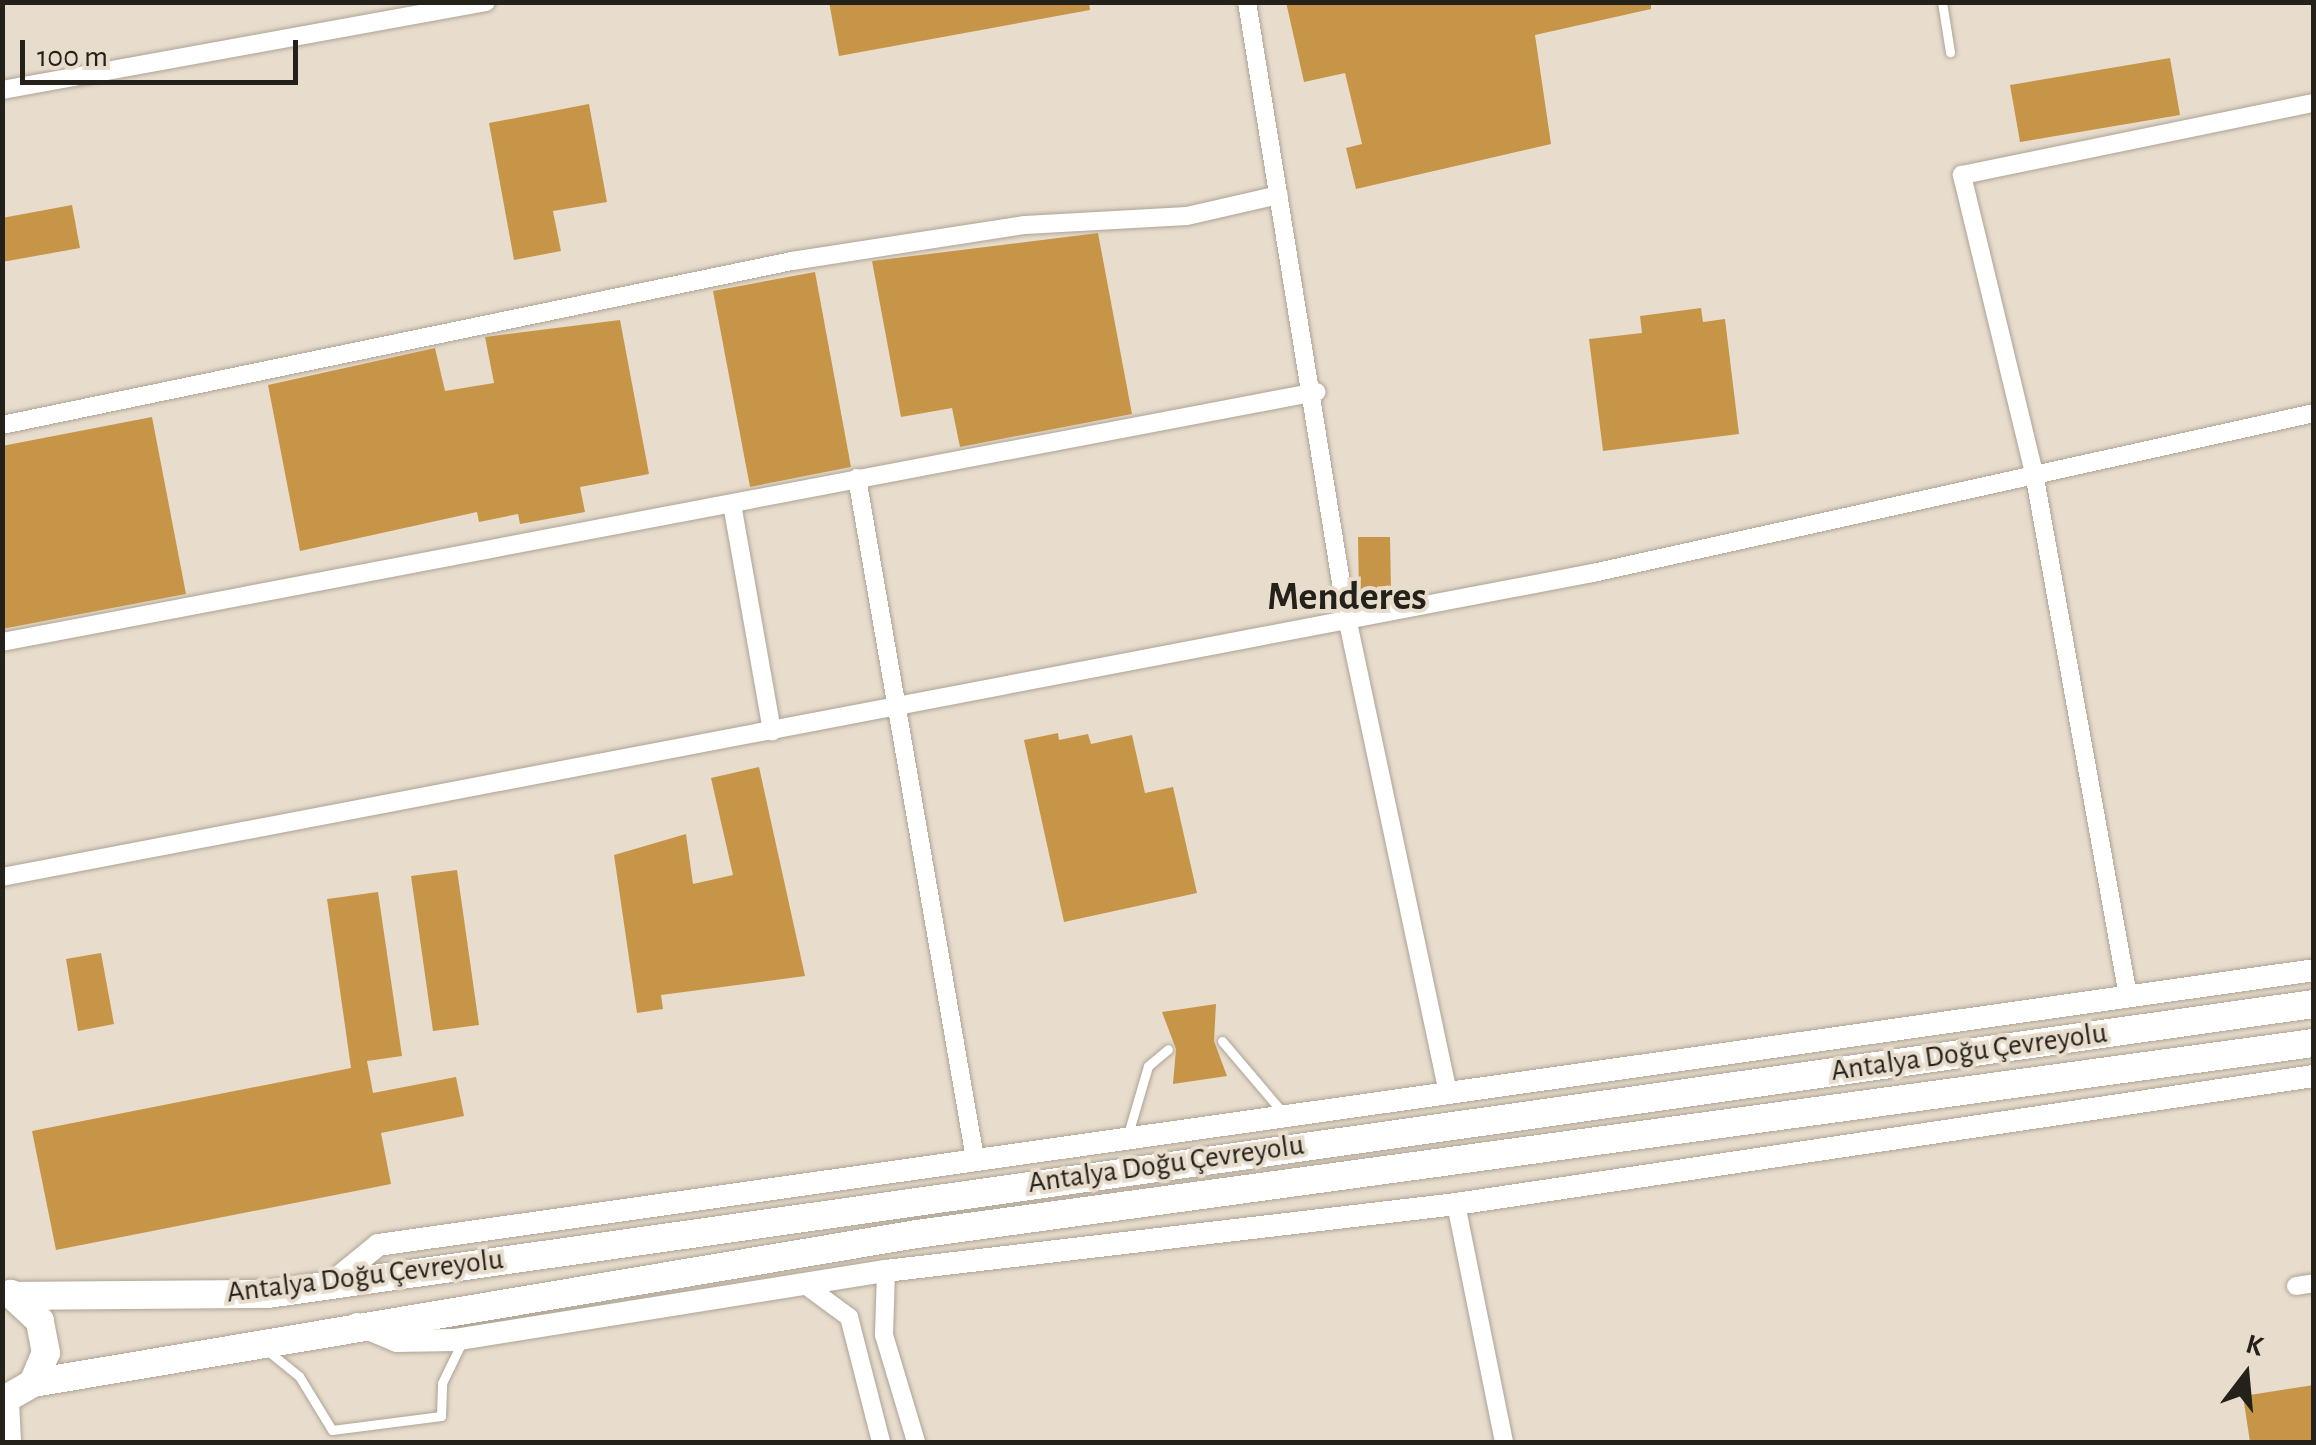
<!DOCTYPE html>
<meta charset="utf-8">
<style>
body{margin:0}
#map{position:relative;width:2316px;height:1445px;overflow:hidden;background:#e8ddcd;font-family:"Alegreya Sans",sans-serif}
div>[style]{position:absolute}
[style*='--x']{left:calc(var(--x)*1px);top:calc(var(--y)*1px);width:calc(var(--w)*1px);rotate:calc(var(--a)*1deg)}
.building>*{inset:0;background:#c79547}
.roads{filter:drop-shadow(0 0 2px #ada394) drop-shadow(0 0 2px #ada394)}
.service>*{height:9px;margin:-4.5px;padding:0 4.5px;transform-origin:4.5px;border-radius:4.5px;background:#fff}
.minor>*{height:18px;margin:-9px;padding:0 9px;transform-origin:9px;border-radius:9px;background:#fff}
.tertiary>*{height:22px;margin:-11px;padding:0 11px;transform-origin:11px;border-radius:11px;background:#fff}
.primary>*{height:28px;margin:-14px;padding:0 14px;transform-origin:14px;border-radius:14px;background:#fff}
span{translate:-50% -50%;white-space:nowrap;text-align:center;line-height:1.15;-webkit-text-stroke:8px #e8ddcd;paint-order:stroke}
.street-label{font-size:30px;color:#24201a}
.district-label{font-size:40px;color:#24201a;font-weight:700}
.frame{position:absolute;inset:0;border:5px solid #24201a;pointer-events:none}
.north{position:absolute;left:2196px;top:1325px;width:100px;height:100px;-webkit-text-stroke:8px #e8ddcd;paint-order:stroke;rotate:16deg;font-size:28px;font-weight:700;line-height:40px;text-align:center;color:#24201a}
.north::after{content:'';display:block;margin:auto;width:35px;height:45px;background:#24201a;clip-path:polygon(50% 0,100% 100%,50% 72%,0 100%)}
.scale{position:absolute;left:20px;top:40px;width:278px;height:45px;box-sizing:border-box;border:5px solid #24201a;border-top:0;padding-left:12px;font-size:30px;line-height:35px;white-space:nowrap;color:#24201a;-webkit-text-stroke:8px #e8ddcd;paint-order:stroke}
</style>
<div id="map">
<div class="building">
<i style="clip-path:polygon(829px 2px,1089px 2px,1090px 10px,839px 56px)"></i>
<i style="clip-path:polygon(1286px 2px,1651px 2px,1651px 9px,1535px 35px,1551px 144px,1356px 189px,1346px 148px,1362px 144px,1345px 73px,1304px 82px)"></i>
<i style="clip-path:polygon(2170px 58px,2180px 115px,2020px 142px,2010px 85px)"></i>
<i style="clip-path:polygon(589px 104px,607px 202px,553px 211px,561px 251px,514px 260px,489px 123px)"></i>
<i style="clip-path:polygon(72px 205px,80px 248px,2px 262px,2px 218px)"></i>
<i style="clip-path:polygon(1098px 233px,1132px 414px,960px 447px,952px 408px,901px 417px,872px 261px)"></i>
<i style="clip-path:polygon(815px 272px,851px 467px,750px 487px,713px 291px)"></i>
<i style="clip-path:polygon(1701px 308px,1703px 322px,1725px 319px,1739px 434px,1603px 451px,1589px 339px,1642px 333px,1640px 316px)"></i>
<i style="clip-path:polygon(620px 320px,649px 474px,580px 487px,585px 512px,520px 524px,518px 514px,479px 522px,477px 512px,300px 551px,268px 385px,435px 348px,445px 391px,494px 383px,485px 337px)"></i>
<i style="clip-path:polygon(152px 417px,186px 594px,2px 629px,2px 446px)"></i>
<i style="clip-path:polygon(1358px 537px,1390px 537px,1391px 592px,1359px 593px)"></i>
<i style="clip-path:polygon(1058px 733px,1059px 740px,1088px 734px,1091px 744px,1132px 735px,1145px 793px,1173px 787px,1197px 893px,1064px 922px,1024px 740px)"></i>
<i style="clip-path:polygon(759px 767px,805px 976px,661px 995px,663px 1009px,637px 1013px,614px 855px,686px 834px,693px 884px,733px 875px,711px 778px)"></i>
<i style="clip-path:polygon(457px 870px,479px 1025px,433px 1031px,411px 876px)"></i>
<i style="clip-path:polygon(378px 892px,402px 1056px,367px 1061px,373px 1093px,456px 1077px,464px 1116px,381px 1133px,391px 1184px,56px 1250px,32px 1131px,351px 1068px,327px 899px)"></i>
<i style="clip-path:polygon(101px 953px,114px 1024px,78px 1031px,66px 959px)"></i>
<i style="clip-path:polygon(1216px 1004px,1214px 1041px,1227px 1076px,1173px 1084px,1176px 1049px,1162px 1012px)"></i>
<i style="clip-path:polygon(2314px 1385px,2314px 1442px,2250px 1442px,2243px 1396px)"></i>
</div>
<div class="roads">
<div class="service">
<i style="--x:1942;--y:2;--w:51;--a:80.9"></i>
<i style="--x:1222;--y:1041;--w:94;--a:49.7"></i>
<i style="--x:1128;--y:1134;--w:71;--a:-73.6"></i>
<i style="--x:1148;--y:1066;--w:26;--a:-40"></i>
<i style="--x:268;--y:1351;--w:40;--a:39"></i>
<i style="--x:299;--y:1376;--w:63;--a:58.6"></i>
<i style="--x:332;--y:1430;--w:110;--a:-7.3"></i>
<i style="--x:441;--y:1416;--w:33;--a:-88"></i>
<i style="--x:442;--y:1383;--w:43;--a:-64"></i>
</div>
<div class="minor">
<i style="--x:1247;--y:2;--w:619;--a:80.8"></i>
<i style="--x:1346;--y:613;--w:492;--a:78"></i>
<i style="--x:2;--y:90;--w:492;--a:-10.3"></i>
<i style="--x:2;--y:425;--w:807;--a:-11.73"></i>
<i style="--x:792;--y:261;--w:236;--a:-8.8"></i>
<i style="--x:1025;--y:225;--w:162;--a:-3.2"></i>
<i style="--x:1187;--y:216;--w:94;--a:-12.9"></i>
<i style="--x:857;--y:478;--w:690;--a:80.16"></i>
<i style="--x:732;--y:504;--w:231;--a:80"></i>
<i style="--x:2;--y:642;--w:1338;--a:-10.77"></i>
<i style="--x:2;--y:877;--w:1620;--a:-10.82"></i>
<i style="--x:1593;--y:573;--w:739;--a:-12.51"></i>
<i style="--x:2128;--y:996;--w:531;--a:-100.19"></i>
<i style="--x:2034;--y:473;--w:307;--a:-103.6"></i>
<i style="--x:1962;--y:175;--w:359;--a:-11.6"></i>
<i style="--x:1456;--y:1204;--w:243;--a:78.6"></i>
<i style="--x:886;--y:1271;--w:64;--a:91.8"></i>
<i style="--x:884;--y:1335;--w:112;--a:73.3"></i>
<i style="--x:804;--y:1284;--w:56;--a:36.3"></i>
<i style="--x:849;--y:1317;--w:129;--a:75.6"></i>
<i style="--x:2296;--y:1286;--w:18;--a:-9"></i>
</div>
<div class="tertiary">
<i style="--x:329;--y:1285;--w:63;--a:-39.2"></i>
<i style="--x:378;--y:1245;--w:1955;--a:-8.08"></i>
<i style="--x:357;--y:1324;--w:43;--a:23"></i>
<i style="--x:397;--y:1341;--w:57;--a:-1"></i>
<i style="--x:454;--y:1340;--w:437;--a:-9.1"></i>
<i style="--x:886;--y:1271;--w:574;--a:-6.7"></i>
<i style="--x:1456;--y:1204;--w:867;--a:-8.49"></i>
<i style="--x:8;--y:1401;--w:41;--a:87.2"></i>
</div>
<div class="primary">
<i style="--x:18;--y:1296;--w:250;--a:-0.5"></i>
<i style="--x:268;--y:1294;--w:2066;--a:-8.07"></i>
<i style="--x:33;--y:1383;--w:896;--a:-9.57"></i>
<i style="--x:917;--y:1234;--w:1410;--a:-7.79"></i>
<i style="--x:2;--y:1401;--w:36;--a:-30"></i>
<i style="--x:33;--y:1383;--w:33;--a:-67"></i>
<i style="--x:46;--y:1353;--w:33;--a:-101"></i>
<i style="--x:40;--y:1321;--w:40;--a:-137"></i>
</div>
</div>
<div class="street-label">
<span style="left:1969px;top:1052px;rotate:-8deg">Antalya Doğu Çevreyolu</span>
<span style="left:1166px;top:1164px;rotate:-8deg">Antalya Doğu Çevreyolu</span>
<span style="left:365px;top:1276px;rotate:-7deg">Antalya Doğu Çevreyolu</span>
</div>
<div class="district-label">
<span style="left:1347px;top:597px">Menderes</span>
</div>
<div class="frame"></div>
<div class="north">K</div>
<div class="scale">100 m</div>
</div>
